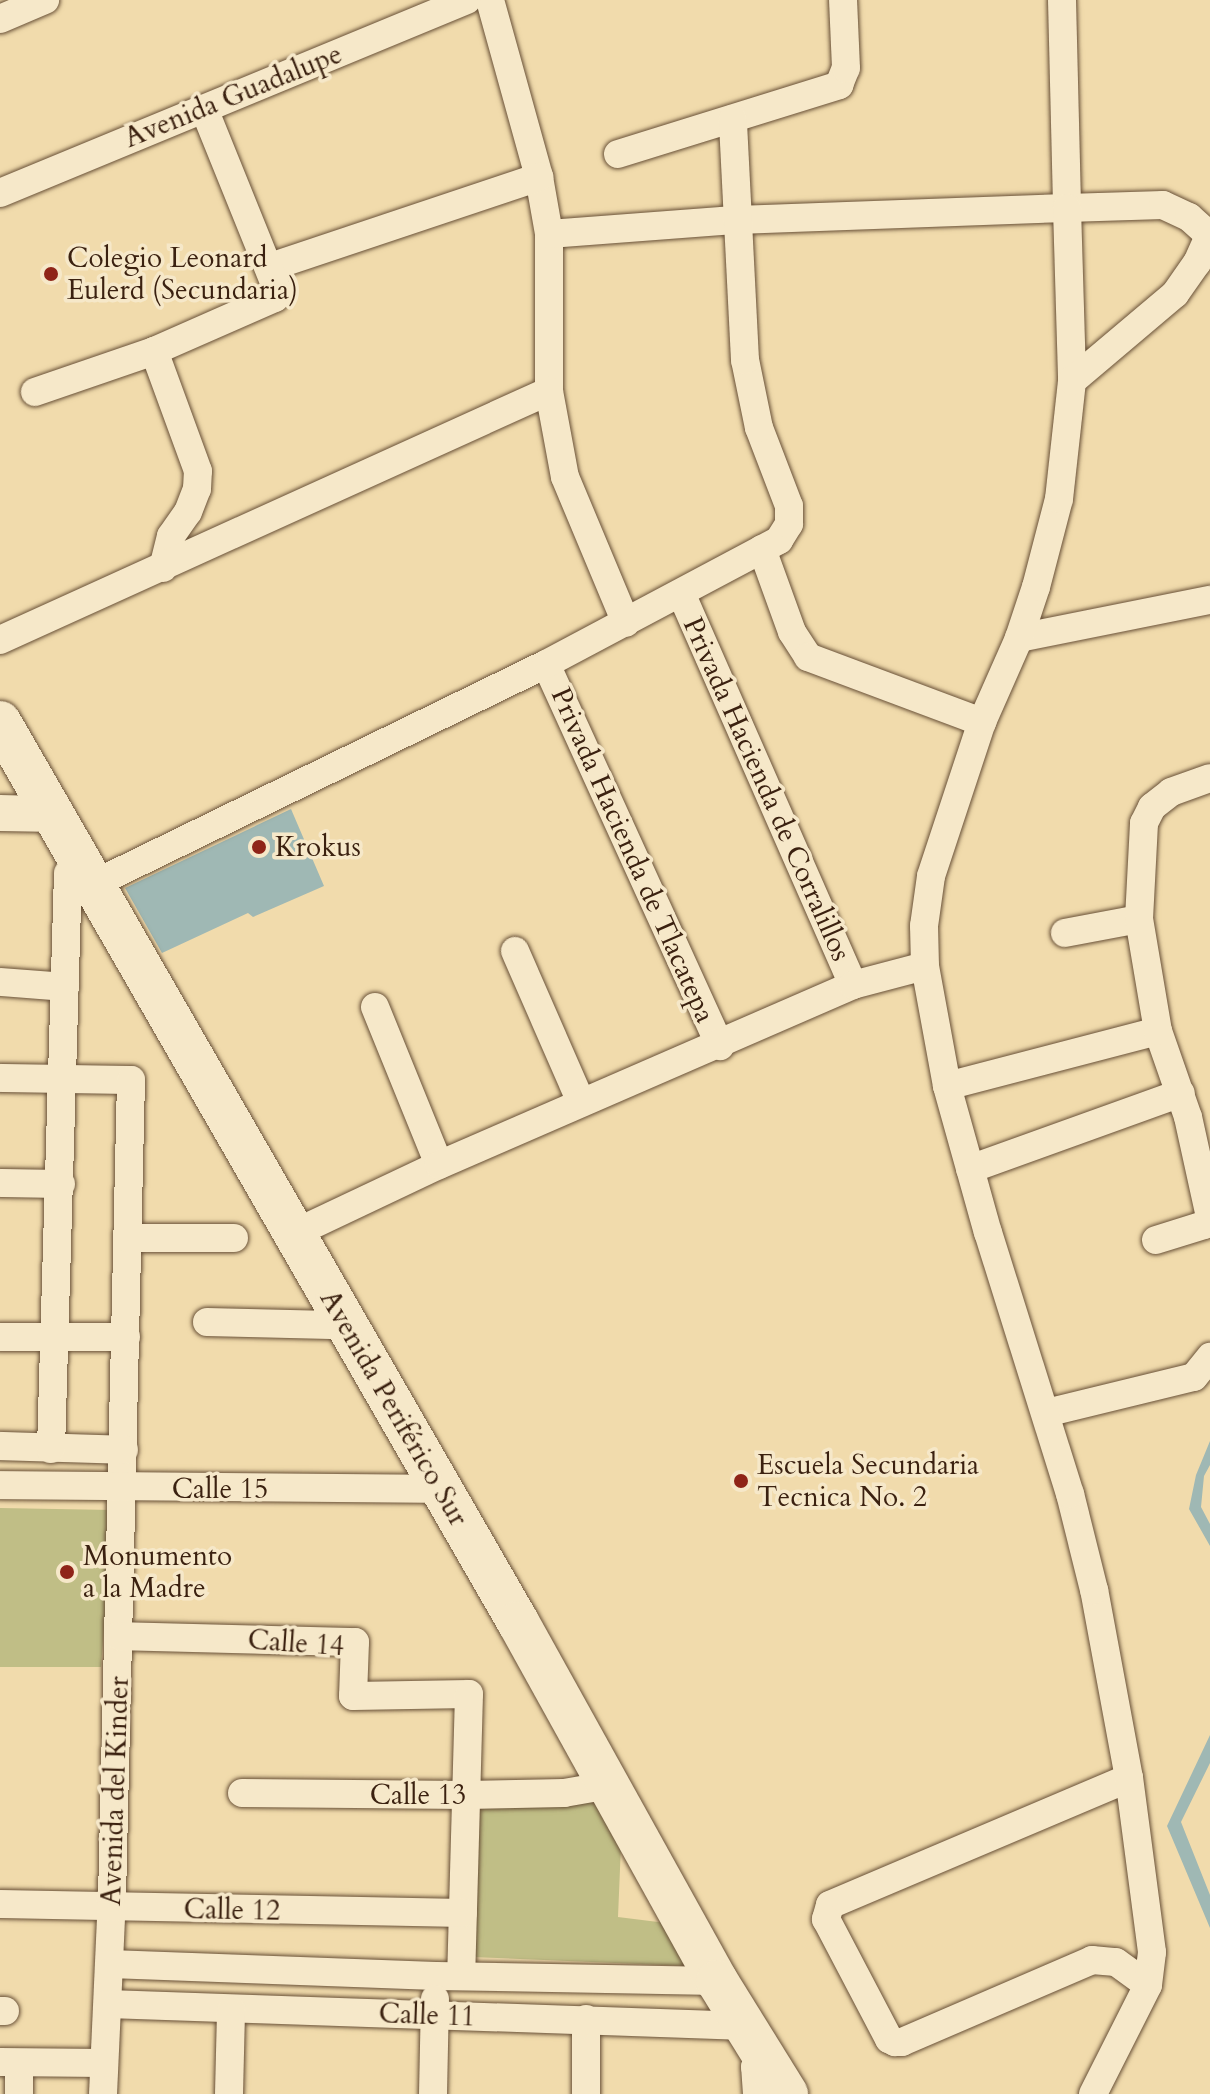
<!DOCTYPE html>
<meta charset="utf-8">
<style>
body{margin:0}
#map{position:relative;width:1210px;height:2094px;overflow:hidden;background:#f1dbac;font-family:Cardo,serif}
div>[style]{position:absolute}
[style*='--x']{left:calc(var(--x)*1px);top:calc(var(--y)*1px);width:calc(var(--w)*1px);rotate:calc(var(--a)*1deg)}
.green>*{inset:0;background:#c0be86}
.water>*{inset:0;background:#9fb8b4}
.roads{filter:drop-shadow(0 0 2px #685037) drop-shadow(0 0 2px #685037)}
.lane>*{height:14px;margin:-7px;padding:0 7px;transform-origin:7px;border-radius:7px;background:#f6e8c9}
.street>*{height:28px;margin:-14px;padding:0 14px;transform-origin:14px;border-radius:14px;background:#f6e8c9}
.secondary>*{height:42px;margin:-21px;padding:0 21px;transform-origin:21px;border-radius:21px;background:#f6e8c9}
.dots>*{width:22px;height:22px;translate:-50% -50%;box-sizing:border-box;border:4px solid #f6e8c9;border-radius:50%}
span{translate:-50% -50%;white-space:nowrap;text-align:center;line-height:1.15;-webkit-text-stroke:7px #f6e8c9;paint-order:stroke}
.street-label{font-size:28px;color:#3b2110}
.poi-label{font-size:28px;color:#3b2110}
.left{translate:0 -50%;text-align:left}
</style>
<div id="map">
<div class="green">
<i style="clip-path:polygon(0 1508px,113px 1510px,101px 1667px,0 1667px)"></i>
<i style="clip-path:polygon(591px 1794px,621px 1845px,618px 1917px,666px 1923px,687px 1966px,472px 1957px,476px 1803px)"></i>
</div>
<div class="water">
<i style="clip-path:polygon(291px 809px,324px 886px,253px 917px,248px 913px,162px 953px,125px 888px)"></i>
<i style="clip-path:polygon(1210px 1441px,1210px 1465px,1204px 1476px,1201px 1507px,1210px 1524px,1210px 1546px,1189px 1509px,1196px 1475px)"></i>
<i style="clip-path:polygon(1210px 1735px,1210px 1763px,1181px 1822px,1210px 1895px,1210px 1928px,1167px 1826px)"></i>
</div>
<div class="roads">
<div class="lane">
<i style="--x:0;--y:802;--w:41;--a:1.4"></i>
</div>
<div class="street">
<i style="--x:490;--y:0;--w:184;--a:74.5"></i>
<i style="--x:539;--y:177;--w:58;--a:80"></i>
<i style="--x:549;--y:234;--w:157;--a:90"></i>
<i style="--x:549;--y:391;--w:87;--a:79.5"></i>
<i style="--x:565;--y:477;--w:158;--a:67.3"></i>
<i style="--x:1062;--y:0;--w:208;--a:88.6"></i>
<i style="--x:1067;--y:208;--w:96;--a:-1.8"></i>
<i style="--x:1163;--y:205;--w:29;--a:25"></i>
<i style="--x:1189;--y:217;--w:25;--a:42"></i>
<i style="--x:0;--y:19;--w:49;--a:-22.9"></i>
<i style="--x:618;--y:154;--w:232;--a:-17.3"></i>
<i style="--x:839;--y:85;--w:18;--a:-68"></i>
<i style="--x:846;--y:68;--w:68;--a:-92.5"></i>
<i style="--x:0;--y:193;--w:505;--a:-22.45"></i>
<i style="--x:549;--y:234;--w:189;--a:-4.3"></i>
<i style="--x:737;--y:220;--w:330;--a:-2.1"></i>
<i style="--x:1067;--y:208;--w:173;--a:88.3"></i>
<i style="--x:270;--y:267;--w:284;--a:-18.5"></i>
<i style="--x:35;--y:392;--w:126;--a:-19"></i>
<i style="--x:762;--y:549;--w:88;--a:70.1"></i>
<i style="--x:792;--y:632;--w:30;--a:57"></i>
<i style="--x:808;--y:657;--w:186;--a:20.5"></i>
<i style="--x:163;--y:568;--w:33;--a:-76"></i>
<i style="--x:171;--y:536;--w:29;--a:-55"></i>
<i style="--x:188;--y:512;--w:25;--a:-69"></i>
<i style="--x:197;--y:489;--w:18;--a:-87"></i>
<i style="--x:198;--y:471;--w:128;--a:-110.1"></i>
<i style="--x:154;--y:351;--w:132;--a:-23.7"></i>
<i style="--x:275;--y:298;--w:7;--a:-63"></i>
<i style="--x:278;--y:292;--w:197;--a:-112"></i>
<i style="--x:681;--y:593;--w:428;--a:66.3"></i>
<i style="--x:1019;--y:638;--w:195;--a:-11.3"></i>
<i style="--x:0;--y:640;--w:603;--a:-24.4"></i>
<i style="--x:546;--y:664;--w:420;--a:65.5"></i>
<i style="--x:0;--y:817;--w:58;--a:1"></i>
<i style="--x:94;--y:884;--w:503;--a:-25.95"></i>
<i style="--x:546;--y:664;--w:264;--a:-28"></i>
<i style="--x:779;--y:540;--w:19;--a:-58"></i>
<i style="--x:789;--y:524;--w:18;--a:-90"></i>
<i style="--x:789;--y:506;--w:84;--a:-111"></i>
<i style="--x:759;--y:428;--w:69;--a:-101.6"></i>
<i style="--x:745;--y:360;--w:241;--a:-92.9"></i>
<i style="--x:1065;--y:933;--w:75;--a:-10.7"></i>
<i style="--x:515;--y:951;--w:165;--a:66.4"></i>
<i style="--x:0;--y:982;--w:65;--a:4.4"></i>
<i style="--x:375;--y:1007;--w:170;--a:67.9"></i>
<i style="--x:0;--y:1078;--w:131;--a:0.9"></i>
<i style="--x:131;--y:1080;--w:816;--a:91.33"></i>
<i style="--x:112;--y:1896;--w:198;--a:92.6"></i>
<i style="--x:947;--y:1086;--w:218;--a:-14.6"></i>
<i style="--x:970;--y:1169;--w:224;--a:-19.8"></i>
<i style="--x:0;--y:1183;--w:61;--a:0.9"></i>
<i style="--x:293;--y:1234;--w:161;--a:-25.3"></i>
<i style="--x:439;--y:1165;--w:451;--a:-23.5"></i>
<i style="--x:853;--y:985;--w:74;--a:-14.8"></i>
<i style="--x:128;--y:1238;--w:106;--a:0"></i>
<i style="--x:1156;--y:1240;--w:50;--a:-17.4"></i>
<i style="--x:1204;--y:1225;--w:10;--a:-53"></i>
<i style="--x:1210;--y:1217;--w:102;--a:-102.4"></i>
<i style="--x:1188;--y:1117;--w:91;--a:-109.2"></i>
<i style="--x:1158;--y:1031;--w:114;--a:-99.6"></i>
<i style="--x:1139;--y:919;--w:96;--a:-87"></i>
<i style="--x:1144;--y:823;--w:18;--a:-63"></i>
<i style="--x:1152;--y:807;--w:24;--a:-38"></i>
<i style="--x:1171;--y:792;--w:41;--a:-19.7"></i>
<i style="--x:207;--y:1322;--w:124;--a:1.4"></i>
<i style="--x:0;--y:1337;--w:126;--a:0"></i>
<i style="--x:1046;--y:1413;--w:152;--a:-13.7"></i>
<i style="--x:1194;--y:1377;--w:26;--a:-51"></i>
<i style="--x:0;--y:1446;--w:124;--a:1.8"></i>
<i style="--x:51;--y:1449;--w:576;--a:-88.31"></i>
<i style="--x:0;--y:1485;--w:440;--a:0.5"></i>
<i style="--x:119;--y:1636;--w:236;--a:1.5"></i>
<i style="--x:355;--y:1642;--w:54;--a:92.1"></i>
<i style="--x:353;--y:1696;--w:116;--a:-1"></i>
<i style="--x:469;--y:1694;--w:282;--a:91.6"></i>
<i style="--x:1129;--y:1778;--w:325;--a:157"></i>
<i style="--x:830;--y:1905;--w:15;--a:106"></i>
<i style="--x:826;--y:1919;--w:136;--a:62.3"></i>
<i style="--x:889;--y:2039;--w:7;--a:27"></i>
<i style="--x:895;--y:2042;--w:7;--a:0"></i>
<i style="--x:902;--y:2042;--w:207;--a:-23.3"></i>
<i style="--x:1092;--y:1960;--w:24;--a:5"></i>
<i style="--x:1116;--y:1962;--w:39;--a:36"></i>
<i style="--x:242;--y:1793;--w:225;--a:0.5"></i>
<i style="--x:467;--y:1795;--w:97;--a:-1.2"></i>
<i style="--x:564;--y:1793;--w:29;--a:-10"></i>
<i style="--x:0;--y:1904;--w:463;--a:1.1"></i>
<i style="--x:110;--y:1964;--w:326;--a:2.1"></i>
<i style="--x:436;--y:1976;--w:281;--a:1"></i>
<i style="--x:108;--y:2004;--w:638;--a:1.97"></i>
<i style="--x:0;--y:2011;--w:5;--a:0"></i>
<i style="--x:586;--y:2019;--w:75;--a:90"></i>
<i style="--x:0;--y:2062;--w:104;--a:0.6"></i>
<i style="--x:19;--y:2094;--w:31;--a:-90"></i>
<i style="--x:229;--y:2094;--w:84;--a:-88.6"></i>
<i style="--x:433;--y:2094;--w:95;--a:-88.8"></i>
<i style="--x:757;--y:2094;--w:27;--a:-94"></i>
<i style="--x:755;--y:2067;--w:14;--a:-51"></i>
<i style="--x:1093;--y:2094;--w:122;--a:-63.2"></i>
<i style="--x:1148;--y:1985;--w:33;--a:-83"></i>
<i style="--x:1152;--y:1952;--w:176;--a:-97.5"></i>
<i style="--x:1129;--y:1778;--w:191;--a:-100.5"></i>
<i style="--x:1094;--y:1590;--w:99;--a:-104"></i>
<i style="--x:1070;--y:1494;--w:274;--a:-107.4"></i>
<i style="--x:988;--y:1233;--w:153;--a:-105.6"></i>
<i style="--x:947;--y:1086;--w:122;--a:-100.4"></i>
<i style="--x:925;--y:966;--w:40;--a:-91.4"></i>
<i style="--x:924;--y:926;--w:50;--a:-82"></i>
<i style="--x:931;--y:876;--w:162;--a:-71.7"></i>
<i style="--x:982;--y:722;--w:92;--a:-66.2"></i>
<i style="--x:1019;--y:638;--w:54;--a:-71.6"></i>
<i style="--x:1036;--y:587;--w:91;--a:-75.4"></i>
<i style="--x:1059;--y:499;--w:119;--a:-83.7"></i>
<i style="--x:1072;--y:381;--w:135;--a:-40.2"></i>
<i style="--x:1175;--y:294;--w:38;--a:-55"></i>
<i style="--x:1197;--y:263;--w:32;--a:-66"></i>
</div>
<div class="secondary">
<i style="--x:0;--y:722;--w:1038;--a:60.08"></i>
<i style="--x:518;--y:1622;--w:410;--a:61"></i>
<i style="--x:717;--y:1981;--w:133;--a:58.2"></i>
</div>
</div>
<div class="dots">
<i style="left:51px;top:274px;background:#8f2418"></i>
<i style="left:259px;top:847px;background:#8f2418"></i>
<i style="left:741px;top:1481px;background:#8f2418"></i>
<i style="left:67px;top:1572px;background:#8f2418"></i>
</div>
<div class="street-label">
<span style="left:233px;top:96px;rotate:-22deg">Avenida Guadalupe</span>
<span style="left:767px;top:789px;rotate:66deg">Privada Hacienda de Corralillos</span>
<span style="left:633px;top:855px;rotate:66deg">Privada Hacienda de Tlacatepa</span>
<span style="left:394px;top:1408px;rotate:60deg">Avenida Periférico Sur</span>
<span style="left:220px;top:1489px">Calle 15</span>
<span style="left:296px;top:1643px;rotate:4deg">Calle 14</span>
<span style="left:115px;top:1791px;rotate:-88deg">Avenida del Kinder</span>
<span style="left:418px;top:1795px">Calle 13</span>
<span style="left:232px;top:1910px;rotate:1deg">Calle 12</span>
<span style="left:427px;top:2015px;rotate:2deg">Calle 11</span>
</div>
<div class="poi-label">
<span class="left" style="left:67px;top:274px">Colegio Leonard<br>Eulerd (Secundaria)</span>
<span class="left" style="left:275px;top:847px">Krokus</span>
<span class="left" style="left:757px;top:1481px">Escuela Secundaria<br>Tecnica No. 2</span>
<span class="left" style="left:83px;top:1572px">Monumento<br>a la Madre</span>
</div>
</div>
